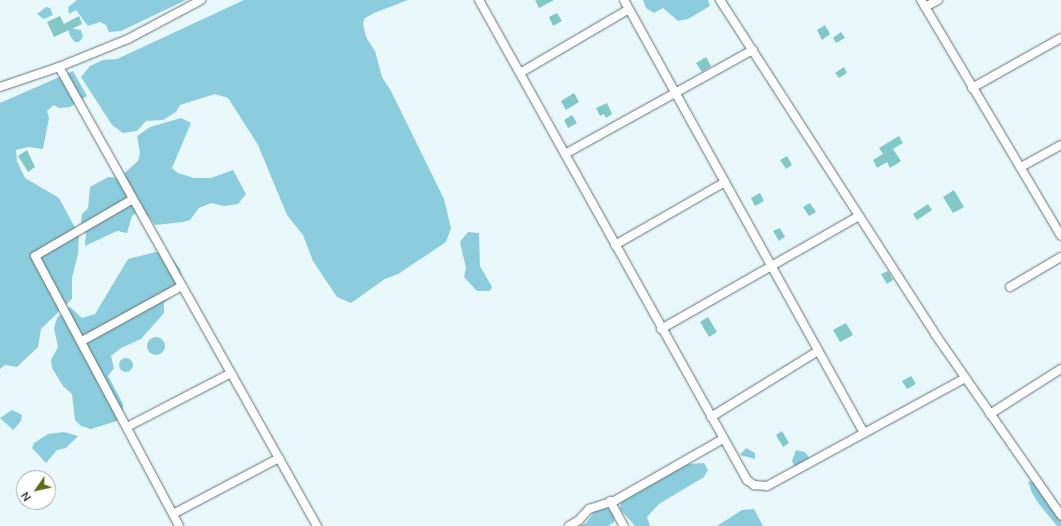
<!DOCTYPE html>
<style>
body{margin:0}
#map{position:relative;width:1061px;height:526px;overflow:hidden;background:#e9f8fb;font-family:"Nunito Sans",sans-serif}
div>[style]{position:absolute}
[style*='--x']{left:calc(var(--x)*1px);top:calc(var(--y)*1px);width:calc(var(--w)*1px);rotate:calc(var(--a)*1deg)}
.forest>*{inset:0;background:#8bcddd}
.round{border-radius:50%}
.building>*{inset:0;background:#83c8c9}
.roads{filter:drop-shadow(0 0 1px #647174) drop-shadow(0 0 1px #647174)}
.street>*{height:8px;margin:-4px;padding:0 4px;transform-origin:4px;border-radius:4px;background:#fff}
span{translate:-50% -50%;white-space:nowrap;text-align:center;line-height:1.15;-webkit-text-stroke:3px #fff;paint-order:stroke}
.north{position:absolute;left:16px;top:470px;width:40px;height:40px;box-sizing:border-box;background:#fff;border:1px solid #a6a8a9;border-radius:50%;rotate:236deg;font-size:11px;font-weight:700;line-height:16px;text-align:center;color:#202627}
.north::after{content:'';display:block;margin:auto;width:14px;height:18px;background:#596c19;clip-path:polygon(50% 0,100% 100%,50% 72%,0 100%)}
</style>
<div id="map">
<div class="forest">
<i style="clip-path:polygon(77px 0,186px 0,121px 31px,109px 32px,106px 25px,100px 22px,88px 26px,76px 10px,69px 14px,68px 7px)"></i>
<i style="clip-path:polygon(244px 0,408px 0,374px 13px,365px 18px,363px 23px,366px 37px,375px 51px,382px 77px,391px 91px,444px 199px,451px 228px,446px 242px,398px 274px,385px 279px,351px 303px,337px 297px,313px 261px,303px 235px,287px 215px,258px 145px,228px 98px,215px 94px,180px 105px,176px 112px,163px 120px,146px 121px,137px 131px,123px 133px,112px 125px,81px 77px,90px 66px,103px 60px,117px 59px)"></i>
<i style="clip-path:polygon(643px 0,708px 0,710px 6px,688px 19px,678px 21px,663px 8px,654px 13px,646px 8px)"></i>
<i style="clip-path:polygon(46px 7px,50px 8px,53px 15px,44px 19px,37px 14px)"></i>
<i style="clip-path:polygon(71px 24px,74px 29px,81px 30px,83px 37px,79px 42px,75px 42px,70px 36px,68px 29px)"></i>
<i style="clip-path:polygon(73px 71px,87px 96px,70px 107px,59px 108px,54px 105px,47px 111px,49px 118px,43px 149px,28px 147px,16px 150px,17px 161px,25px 178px,59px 198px,79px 235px,78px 254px,72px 278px,72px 299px,41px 329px,38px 347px,17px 367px,5px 365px,0 369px,0 103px)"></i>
<i style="clip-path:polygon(181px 118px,191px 123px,172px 168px,178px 173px,194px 178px,211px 178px,233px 170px,246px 194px,238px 204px,224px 206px,211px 203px,199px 208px,190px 220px,183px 222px,155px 225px,145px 212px,137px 212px,132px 216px,127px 233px,117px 231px,85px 246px,86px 234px,81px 223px,82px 214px,88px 208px,90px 187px,108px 177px,119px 178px,138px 161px,140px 153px,137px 136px,150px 127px)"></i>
<i style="clip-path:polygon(468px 232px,479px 233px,480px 266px,492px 287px,490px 291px,477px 291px,464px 277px,466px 268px,460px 242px)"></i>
<i style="clip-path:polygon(156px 252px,169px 255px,180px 269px,184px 286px,164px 303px,164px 313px,141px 339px,121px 348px,111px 356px,114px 368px,108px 376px,123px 404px,123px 419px,91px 429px,81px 426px,75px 420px,72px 394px,63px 386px,52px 368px,51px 360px,58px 347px,54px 328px,57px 318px,70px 307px,82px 318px,95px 314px,128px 259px)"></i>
<i class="round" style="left:147px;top:337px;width:18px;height:18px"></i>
<i class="round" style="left:119px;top:358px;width:14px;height:14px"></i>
<i style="clip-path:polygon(12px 410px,22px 415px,21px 421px,13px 430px,0 418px)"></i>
<i style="clip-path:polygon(64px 432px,78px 436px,66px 448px,57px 450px,46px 463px,32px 448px,34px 443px,48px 434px)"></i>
<i style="clip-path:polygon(746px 448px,755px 453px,755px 459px,740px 455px)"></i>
<i style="clip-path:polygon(796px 450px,805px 452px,810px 459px,796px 469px,792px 461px)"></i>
<i style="clip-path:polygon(704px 463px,708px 470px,704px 477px,659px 504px,647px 517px,650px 526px,635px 526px,620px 509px,621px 502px,679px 469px,688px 464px)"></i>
<i style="clip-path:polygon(1028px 481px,1034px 482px,1061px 517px,1061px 526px,1057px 526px,1039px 504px,1032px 493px)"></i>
<i style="clip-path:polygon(604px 507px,615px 512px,614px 522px,608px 526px,579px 526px,586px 523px,594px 512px)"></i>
<i style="clip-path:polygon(754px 509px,763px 526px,717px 526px,742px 510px)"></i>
</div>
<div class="building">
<i style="clip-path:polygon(535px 0,554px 0,539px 8px)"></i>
<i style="clip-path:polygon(557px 13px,562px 21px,553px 26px,549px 17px)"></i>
<i style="clip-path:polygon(60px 16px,64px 24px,79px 16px,82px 24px,54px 37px,47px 22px)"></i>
<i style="clip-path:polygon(825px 25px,830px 34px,822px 40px,817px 30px)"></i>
<i style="clip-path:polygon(841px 32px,845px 38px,836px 43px,833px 38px)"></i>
<i style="clip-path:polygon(706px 57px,711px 66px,702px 72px,696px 63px)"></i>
<i style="clip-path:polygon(844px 67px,847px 73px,839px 78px,835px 73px)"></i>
<i style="clip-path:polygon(574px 93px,579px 102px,566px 110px,561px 101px)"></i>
<i style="clip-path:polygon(607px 103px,612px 114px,606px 118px,604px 114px,600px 116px,596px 108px)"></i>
<i style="clip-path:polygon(572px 115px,577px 123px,568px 128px,564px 120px)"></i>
<i style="clip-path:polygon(899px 136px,903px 143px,893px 149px,901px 161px,890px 168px,887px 162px,877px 168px,873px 160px,883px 154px,879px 148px)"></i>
<i style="clip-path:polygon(27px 150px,35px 167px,28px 172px,18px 156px)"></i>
<i style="clip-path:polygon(787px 156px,792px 165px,786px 169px,780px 160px)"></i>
<i style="clip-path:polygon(954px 190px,964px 207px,953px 213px,943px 197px)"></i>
<i style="clip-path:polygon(760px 193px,764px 201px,755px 206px,751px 198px)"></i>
<i style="clip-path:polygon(810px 203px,816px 212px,809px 216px,803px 207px)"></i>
<i style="clip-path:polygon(928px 204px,932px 210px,917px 220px,913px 214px)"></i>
<i style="clip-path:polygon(780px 228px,785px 237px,779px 241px,773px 231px)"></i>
<i style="clip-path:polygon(888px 271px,893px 280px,887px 284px,881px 274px)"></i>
<i style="clip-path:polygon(708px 317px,717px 332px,709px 337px,700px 322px)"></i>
<i style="clip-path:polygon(846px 323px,853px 335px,840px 342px,833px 330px)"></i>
<i style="clip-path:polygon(911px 376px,916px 384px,907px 389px,902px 381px)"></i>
<i style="clip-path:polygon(782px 431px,789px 443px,783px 447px,776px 435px)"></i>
</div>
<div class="roads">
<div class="street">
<i style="--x:479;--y:0;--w:550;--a:60.82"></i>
<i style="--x:747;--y:480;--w:9;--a:36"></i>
<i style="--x:754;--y:485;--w:13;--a:4"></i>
<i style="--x:767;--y:486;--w:226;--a:-28.6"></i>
<i style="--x:624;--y:0;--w:495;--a:61"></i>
<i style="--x:720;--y:0;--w:397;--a:57.2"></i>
<i style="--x:935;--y:334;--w:221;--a:55.2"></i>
<i style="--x:921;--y:0;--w:274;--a:59.3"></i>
<i style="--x:925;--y:7;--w:15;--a:-28"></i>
<i style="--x:59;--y:67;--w:527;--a:60.66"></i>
<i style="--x:520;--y:73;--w:126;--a:-30.4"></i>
<i style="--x:0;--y:87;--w:62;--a:-18.7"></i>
<i style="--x:59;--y:67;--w:74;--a:-22.1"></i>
<i style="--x:128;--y:39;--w:83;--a:-28.1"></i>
<i style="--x:972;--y:88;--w:102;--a:-29.3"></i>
<i style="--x:565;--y:154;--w:215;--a:-29"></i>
<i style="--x:1021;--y:167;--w:46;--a:-28.8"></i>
<i style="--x:133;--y:199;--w:113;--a:149.8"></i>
<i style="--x:35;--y:256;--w:306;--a:61.9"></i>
<i style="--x:615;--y:245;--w:127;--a:-29.8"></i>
<i style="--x:1010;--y:287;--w:59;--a:-30.5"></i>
<i style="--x:661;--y:329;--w:228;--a:-29.7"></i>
<i style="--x:82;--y:341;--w:114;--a:-28.8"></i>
<i style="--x:990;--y:414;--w:84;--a:-32.4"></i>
<i style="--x:711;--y:417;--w:126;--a:-31.7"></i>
<i style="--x:127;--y:427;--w:117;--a:-27.4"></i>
<i style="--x:610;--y:501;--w:29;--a:61"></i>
<i style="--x:173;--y:514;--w:120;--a:-27.8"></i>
<i style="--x:569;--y:526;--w:12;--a:-31"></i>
<i style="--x:579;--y:520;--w:15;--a:-48"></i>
<i style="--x:589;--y:509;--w:28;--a:-18"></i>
<i style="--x:616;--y:500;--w:123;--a:-29.7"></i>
</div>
</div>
<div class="north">N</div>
</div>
